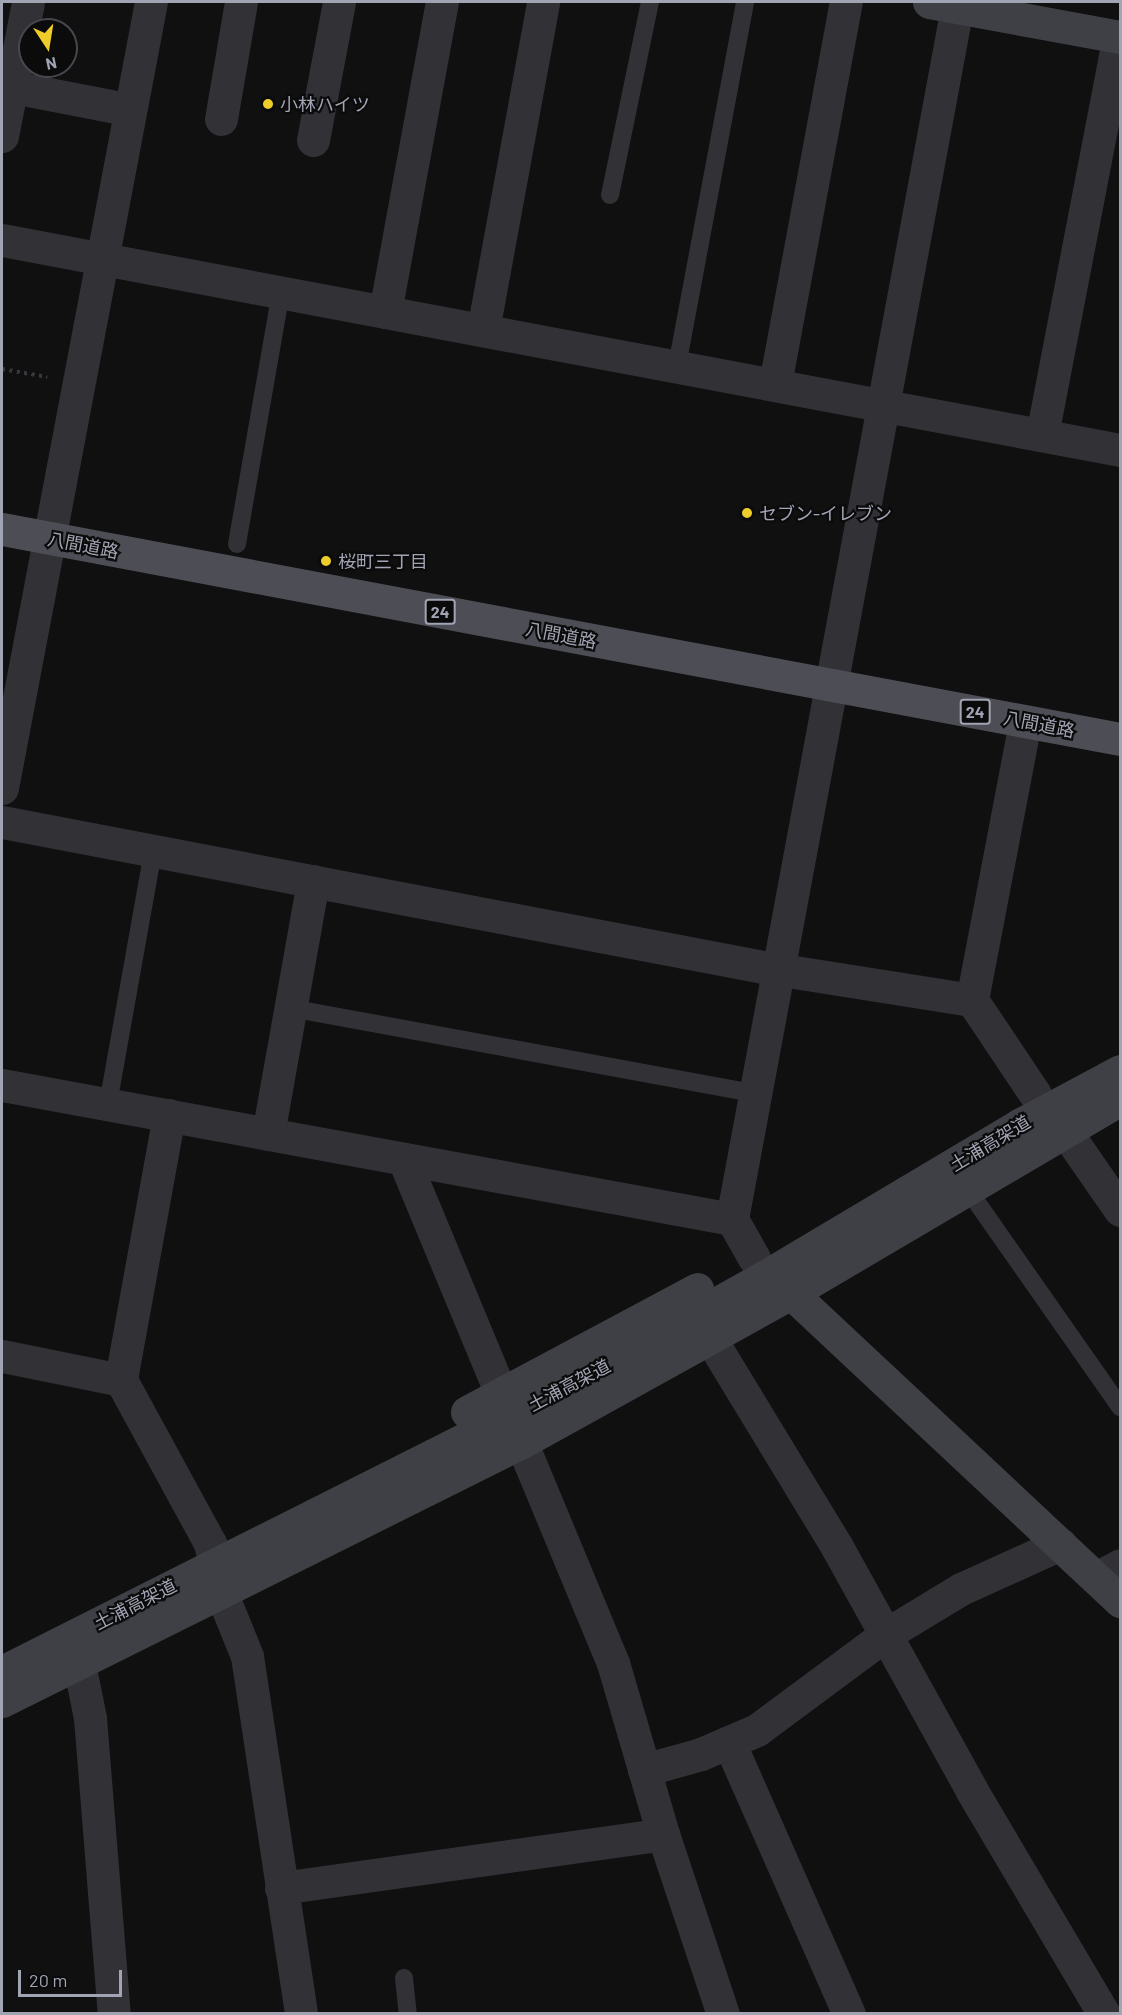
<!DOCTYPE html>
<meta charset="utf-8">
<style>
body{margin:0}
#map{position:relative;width:1122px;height:2015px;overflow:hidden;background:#101011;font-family:Barlow,"Noto Sans JP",sans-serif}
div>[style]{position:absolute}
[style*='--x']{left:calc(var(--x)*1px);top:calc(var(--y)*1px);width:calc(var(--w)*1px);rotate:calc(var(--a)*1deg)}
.path>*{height:4px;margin-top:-2px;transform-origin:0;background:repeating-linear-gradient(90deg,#37383d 0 3px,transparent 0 7.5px)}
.lane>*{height:18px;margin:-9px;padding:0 9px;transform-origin:9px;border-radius:9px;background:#313136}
.street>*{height:33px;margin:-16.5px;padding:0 16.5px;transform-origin:16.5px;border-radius:16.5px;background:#313136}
.secondary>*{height:33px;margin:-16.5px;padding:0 16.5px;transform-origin:16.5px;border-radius:16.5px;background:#3f4046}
.primary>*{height:33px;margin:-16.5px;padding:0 16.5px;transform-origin:16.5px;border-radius:16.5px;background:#4d4e55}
.dots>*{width:16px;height:16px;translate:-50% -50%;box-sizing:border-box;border:3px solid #0b0b0c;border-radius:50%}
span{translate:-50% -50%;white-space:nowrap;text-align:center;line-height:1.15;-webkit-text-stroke:4.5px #0b0b0c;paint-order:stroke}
.shield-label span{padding:2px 4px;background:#0b0b0c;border:2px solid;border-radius:4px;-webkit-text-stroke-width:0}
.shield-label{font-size:16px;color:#a1a4b2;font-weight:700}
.poi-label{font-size:18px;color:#a1a4b2}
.left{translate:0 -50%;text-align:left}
.street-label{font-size:18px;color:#a1a4b2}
.frame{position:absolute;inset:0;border:3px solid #a1a4b2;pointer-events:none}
.north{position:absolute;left:18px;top:18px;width:60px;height:60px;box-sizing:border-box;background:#0b0b0c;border:2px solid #47484e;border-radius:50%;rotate:168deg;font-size:16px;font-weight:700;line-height:24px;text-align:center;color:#a1a4b2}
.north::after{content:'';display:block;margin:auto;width:21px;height:27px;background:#eecd2b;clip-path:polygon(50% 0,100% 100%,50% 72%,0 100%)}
.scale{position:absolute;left:18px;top:1970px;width:104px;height:27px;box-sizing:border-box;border:3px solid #a1a4b2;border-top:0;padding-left:8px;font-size:18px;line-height:21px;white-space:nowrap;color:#a1a4b2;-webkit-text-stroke:4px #0b0b0c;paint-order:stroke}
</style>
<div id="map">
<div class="path">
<i style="--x:2;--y:369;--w:46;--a:10.1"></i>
</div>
<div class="lane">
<i style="--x:610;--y:195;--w:197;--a:-78.3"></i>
<i style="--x:677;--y:366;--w:370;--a:-79.4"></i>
<i style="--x:237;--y:544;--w:256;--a:-80.1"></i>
<i style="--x:290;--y:1008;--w:460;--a:10.4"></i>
<i style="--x:108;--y:1104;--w:257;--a:-79.9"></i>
<i style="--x:978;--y:1204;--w:248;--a:55"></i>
<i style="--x:404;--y:1978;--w:36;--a:84"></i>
</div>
<div class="street">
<i style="--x:2;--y:85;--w:116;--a:10.9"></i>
<i style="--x:221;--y:119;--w:119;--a:-80.3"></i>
<i style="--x:2;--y:136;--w:136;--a:-79"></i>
<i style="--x:313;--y:140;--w:140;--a:-79.3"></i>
<i style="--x:2;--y:240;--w:1138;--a:10.64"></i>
<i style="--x:385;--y:312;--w:315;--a:-79.6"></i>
<i style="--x:483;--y:330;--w:333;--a:-79.6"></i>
<i style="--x:775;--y:384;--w:389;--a:-79.5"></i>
<i style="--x:1042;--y:435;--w:391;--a:-79.1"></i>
<i style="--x:2;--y:788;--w:800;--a:-79.27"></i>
<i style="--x:2;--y:822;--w:775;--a:10.79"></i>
<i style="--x:763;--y:967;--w:212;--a:9"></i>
<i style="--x:972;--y:1000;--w:113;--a:56.2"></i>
<i style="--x:972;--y:1000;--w:283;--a:-79.2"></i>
<i style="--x:2;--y:1085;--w:742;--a:10.4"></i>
<i style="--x:732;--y:1219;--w:45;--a:60.6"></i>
<i style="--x:169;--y:1115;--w:269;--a:100.3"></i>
<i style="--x:121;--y:1380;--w:186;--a:61.4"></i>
<i style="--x:210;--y:1543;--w:50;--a:77.3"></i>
<i style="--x:221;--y:1592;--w:69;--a:67.9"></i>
<i style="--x:247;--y:1656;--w:362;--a:81.4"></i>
<i style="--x:268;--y:1134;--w:257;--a:-79.9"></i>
<i style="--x:1075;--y:1145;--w:79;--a:55.3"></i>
<i style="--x:404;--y:1160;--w:545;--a:67.44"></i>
<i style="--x:613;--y:1663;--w:178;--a:73.7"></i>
<i style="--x:663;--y:1834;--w:190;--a:71.6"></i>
<i style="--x:732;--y:1219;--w:1238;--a:-79.48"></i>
<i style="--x:710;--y:1338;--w:245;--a:58.7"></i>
<i style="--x:837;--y:1547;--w:279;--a:61"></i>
<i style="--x:972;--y:1791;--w:259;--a:59.4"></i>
<i style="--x:2;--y:1356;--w:121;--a:11.4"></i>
<i style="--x:1096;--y:1578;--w:27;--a:-28"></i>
<i style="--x:79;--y:1663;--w:56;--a:78.7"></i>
<i style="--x:90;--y:1718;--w:297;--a:85.4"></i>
<i style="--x:729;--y:1742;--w:297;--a:66.2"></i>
<i style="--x:644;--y:1770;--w:59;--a:-15.7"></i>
<i style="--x:701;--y:1754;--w:61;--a:-23.2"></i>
<i style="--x:757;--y:1730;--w:159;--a:-36.6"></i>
<i style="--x:885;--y:1635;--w:89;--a:-31.2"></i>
<i style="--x:961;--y:1589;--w:109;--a:-24.4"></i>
<i style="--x:281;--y:1888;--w:386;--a:-8"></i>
</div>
<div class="secondary">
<i style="--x:929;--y:2;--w:194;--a:10.4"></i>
<i style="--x:775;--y:1278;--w:473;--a:43.1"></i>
<i style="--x:467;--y:1412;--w:261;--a:-28.1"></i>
<i style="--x:2;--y:1672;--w:631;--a:-26.73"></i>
<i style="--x:566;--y:1388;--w:241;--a:-29.3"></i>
<i style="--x:776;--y:1270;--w:283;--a:-30.8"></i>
<i style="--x:1019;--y:1125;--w:115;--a:-28.1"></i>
<i style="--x:2;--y:1701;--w:579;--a:-26.48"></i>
<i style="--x:520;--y:1443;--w:310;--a:-29"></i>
<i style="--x:791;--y:1293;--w:382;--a:-30.5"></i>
</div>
<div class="primary">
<i style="--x:2;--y:529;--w:1138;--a:10.64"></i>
</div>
<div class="dots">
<i style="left:268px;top:104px;background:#eecd2b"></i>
<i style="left:747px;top:513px;background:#eecd2b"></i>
<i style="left:326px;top:561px;background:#eecd2b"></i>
</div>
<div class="shield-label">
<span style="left:440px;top:612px">24</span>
<span style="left:975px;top:712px">24</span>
</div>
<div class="poi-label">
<span class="left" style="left:280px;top:104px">小林ハイツ</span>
<span class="left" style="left:759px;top:513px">セブン-イレブン</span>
<span class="left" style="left:338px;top:561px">桜町三丁目</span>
</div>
<div class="street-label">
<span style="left:83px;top:545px;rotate:11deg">八間道路</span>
<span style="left:561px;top:635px;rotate:11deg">八間道路</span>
<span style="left:1039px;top:724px;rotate:11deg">八間道路</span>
<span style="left:990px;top:1143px;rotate:-31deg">土浦高架道</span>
<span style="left:569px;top:1385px;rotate:-28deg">土浦高架道</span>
<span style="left:135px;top:1604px;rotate:-27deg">土浦高架道</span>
</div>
<div class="frame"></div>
<div class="north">N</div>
<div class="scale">20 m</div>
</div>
